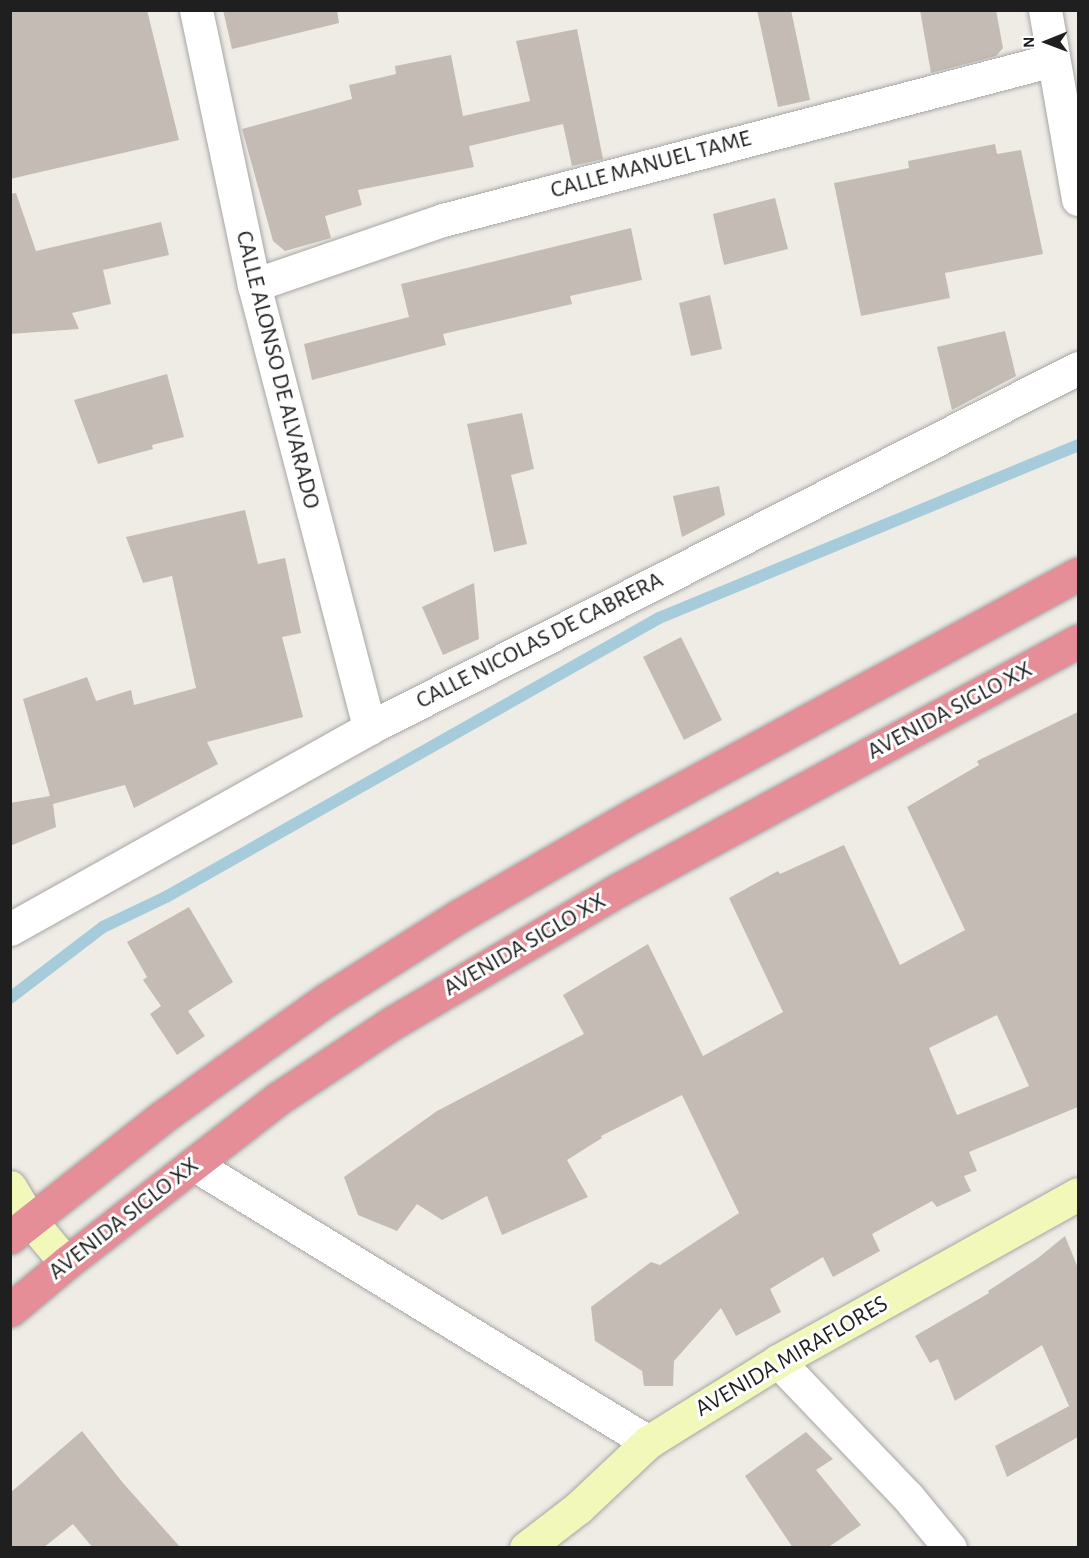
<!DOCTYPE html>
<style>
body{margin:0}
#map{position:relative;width:1089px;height:1558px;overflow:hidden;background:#efece5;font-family:"Alegreya Sans",sans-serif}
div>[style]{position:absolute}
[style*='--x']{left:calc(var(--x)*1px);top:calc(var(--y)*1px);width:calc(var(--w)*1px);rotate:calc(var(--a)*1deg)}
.stream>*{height:12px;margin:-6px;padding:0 6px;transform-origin:6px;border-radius:6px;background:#a6ccdc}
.building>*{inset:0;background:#c4bcb4}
.roads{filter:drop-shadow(0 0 2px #a6a6a6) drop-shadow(0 0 2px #a6a6a6)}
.street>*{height:33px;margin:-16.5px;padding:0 16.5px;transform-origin:16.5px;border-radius:16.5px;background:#fff}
.secondary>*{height:33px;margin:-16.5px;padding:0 16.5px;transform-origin:16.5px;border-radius:16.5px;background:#f1f8ba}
.highway>*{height:33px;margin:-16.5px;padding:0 16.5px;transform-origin:16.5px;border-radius:16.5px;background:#e58e98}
span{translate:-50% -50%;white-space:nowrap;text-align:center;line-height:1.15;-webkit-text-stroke:6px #fff;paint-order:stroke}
.street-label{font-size:24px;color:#1f1f1f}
.frame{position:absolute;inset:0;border:12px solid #1f1f1f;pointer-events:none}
.north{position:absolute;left:1017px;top:12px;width:60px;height:60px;-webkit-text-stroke:4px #fff;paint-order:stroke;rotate:269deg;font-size:16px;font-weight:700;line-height:24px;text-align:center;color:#1f1f1f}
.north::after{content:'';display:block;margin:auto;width:21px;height:27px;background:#1f1f1f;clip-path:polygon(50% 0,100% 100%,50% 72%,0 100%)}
</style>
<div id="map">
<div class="stream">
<i style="--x:10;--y:998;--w:117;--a:-37.4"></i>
<i style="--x:103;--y:927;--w:70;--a:-25.5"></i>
<i style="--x:166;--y:897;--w:566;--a:-29.51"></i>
<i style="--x:659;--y:618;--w:453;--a:-22.4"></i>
</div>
<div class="building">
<i style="clip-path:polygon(10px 10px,147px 10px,179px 140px,10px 179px)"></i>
<i style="clip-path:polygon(223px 10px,337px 10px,339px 23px,232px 49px)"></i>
<i style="clip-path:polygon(757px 10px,791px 10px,810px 100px,778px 107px)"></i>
<i style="clip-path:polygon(920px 10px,996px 10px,1003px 48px,996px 56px,931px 73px)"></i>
<i style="clip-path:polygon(577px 29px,603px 159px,572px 166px,563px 124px,469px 146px,474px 167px,358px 190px,362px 205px,325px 216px,331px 238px,285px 251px,273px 241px,242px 129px,352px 99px,349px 85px,396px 74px,395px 66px,451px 55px,463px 116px,530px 101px,516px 41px)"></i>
<i style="clip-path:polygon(995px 144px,997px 154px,1021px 150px,1043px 254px,945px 273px,950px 298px,861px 316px,834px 183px,909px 168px,908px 161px)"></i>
<i style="clip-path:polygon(16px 193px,36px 251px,161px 222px,169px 255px,103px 270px,111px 304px,72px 313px,79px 329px,10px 334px,10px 194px)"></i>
<i style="clip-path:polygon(775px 198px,788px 249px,724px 265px,713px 214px)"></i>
<i style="clip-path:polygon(631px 228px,642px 280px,570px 296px,572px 304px,443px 334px,446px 345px,312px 380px,304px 344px,409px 317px,401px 284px)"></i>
<i style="clip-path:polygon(710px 295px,722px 349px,691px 356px,679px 303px)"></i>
<i style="clip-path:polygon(1005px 331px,1016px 376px,952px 410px,937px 347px)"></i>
<i style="clip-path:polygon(167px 374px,184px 437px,152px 445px,153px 449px,98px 464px,74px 400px)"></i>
<i style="clip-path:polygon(522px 413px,534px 469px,511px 475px,527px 544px,494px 552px,467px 424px)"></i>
<i style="clip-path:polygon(719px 486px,725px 515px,682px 537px,673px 496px)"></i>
<i style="clip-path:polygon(245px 510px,258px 564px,285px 558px,301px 633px,282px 637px,303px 717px,207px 742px,218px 764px,134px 808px,125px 785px,53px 804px,56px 827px,10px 846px,10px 803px,50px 796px,23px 699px,87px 677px,96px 701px,131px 690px,134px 705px,196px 688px,172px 576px,143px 583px,126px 537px)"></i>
<i style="clip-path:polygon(474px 583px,479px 639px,443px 655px,422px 607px)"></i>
<i style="clip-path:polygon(681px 637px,722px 720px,684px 740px,643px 657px)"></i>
<i style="clip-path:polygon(evenodd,1078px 712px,1078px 1107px,969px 1152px,977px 1171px,964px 1176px,971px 1191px,937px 1207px,932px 1201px,872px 1234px,880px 1251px,833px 1277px,823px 1257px,770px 1289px,781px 1312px,736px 1336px,721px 1308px,674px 1361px,673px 1386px,644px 1386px,642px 1371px,595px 1341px,591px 1307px,651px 1262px,660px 1265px,739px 1213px,682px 1095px,601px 1136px,602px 1138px,567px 1160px,588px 1197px,502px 1235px,487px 1196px,442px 1220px,417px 1204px,397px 1231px,358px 1215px,344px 1177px,437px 1111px,584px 1034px,563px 995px,648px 944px,703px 1056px,783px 1012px,729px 898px,778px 871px,780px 874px,844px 845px,900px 965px,965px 930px,907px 807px,979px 765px,977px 761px,1078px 712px,997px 1015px,1029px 1086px,957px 1115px,929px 1048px,997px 1015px)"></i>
<i style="clip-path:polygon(189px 907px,233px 982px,188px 1011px,205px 1036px,177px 1055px,150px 1014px,161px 1006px,143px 980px,147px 977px,127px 942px)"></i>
<i style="clip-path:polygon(1065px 1236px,1078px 1268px,1078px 1437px,1007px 1477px,995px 1446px,1069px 1406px,1042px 1345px,955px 1401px,938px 1359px,930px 1363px,915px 1336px,989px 1293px,988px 1291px,1038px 1258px)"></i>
<i style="clip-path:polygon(82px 1431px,123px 1483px,181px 1548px,93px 1548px,73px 1524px,43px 1548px,10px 1548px,10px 1493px)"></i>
<i style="clip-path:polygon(806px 1432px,833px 1459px,816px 1470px,861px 1525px,827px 1548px,793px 1548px,745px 1476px)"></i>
</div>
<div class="roads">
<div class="street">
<i style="--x:196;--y:10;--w:281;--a:78.1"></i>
<i style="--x:254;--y:285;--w:458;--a:75.4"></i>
<i style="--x:1045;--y:10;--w:192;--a:80.1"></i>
<i style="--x:254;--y:285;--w:200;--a:-19"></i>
<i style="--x:443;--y:220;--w:631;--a:-14.7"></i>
<i style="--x:10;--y:929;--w:411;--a:-29.2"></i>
<i style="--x:369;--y:728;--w:795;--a:-26.92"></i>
<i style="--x:195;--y:1165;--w:531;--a:31.44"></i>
<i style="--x:778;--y:1361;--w:188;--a:46.3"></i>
<i style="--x:908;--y:1497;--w:66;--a:50.5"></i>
</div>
<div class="secondary">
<i style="--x:10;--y:1187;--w:39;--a:59"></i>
<i style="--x:30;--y:1220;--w:56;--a:50.1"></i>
<i style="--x:526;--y:1548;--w:66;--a:-37.6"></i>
<i style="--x:578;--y:1508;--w:96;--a:-43.3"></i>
<i style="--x:648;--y:1442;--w:153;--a:-31.9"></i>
<i style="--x:778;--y:1361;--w:343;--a:-29.1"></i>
</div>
<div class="highway">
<i style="--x:10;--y:1237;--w:192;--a:-38.2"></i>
<i style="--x:161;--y:1118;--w:80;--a:-35.9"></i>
<i style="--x:226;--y:1071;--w:123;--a:-35.4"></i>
<i style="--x:326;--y:1000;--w:157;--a:-32.3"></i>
<i style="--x:459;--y:916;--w:204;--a:-30"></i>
<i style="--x:636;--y:814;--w:503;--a:-28.5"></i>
<i style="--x:10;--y:1310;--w:73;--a:-40"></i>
<i style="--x:66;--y:1263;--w:269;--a:-37.8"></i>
<i style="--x:279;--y:1098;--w:138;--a:-33.5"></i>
<i style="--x:394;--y:1022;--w:262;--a:-30.5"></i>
<i style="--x:620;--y:889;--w:521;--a:-28.43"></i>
</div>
</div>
<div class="street-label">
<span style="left:651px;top:165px;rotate:-15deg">CALLE MANUEL TAME</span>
<span style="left:277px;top:370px;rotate:76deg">CALLE ALONSO DE ALVARADO</span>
<span style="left:540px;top:641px;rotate:-27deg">CALLE NICOLAS DE CABRERA</span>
<span style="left:950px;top:711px;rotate:-28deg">AVENIDA SIGLO XX</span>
<span style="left:525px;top:945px;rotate:-30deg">AVENIDA SIGLO XX</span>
<span style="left:124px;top:1219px;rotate:-38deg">AVENIDA SIGLO XX</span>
<span style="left:792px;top:1357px;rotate:-30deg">AVENIDA MIRAFLORES</span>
</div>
<div class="frame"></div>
<div class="north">N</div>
</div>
